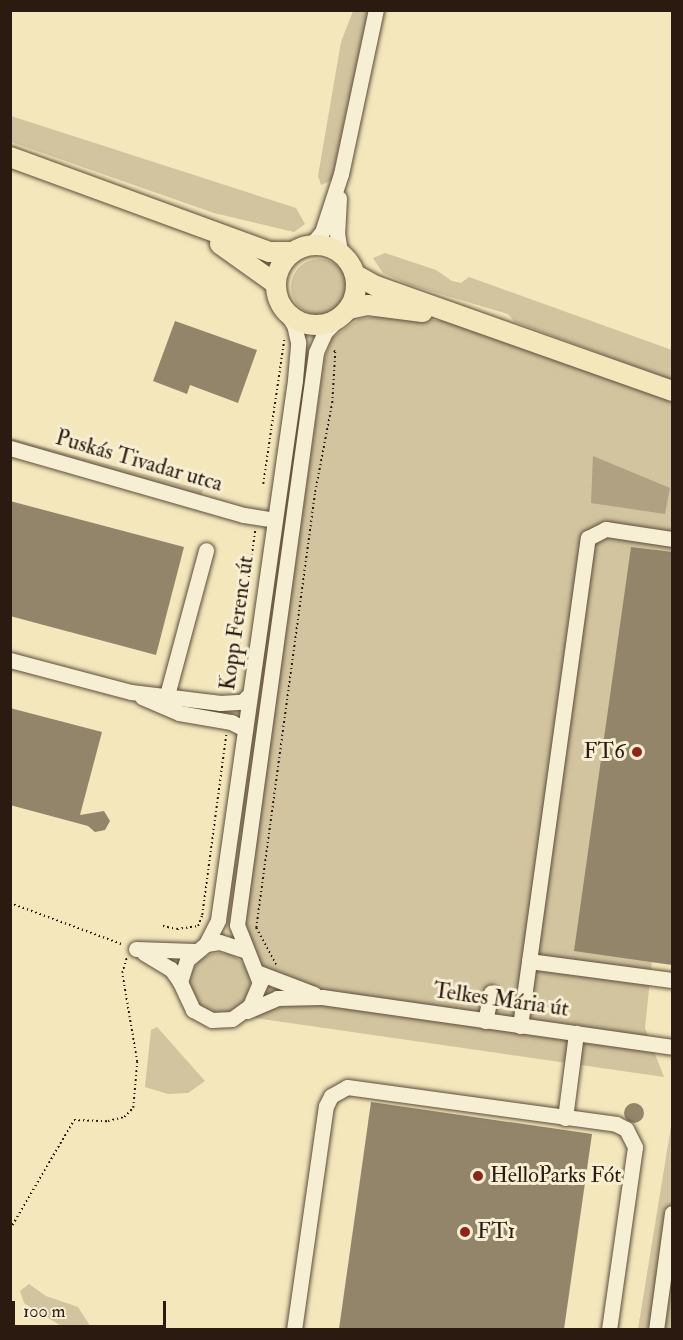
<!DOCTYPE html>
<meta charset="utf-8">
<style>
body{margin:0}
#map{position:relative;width:683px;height:1340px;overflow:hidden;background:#f3e7bb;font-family:"IM FELL Double Pica",serif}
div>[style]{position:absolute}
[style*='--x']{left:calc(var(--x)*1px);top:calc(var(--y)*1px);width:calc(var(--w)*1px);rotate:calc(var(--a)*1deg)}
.green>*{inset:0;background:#d1c49e}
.round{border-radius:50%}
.water>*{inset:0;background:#afa181}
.building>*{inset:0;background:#938569}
.path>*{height:1.5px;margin-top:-0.75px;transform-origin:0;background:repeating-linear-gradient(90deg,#2b1a10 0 1.5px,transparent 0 4.5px)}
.roads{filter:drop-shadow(0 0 2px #5d4d3b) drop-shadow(0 0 2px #5d4d3b)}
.minor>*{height:15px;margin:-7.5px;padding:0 7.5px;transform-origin:7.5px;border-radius:7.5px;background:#f7efd3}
.major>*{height:20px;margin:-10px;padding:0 10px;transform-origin:10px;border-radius:10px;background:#f3e7bb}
.major>.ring{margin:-10px;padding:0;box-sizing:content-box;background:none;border:20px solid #f3e7bb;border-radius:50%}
.dots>*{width:16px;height:16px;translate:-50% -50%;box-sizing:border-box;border:3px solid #f7efd3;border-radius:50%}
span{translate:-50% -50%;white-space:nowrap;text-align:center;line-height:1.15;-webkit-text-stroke:6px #f7efd3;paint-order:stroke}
.street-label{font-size:22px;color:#2b1a10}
.poi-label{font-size:22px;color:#2b1a10}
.right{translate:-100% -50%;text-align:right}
.left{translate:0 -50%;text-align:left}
.frame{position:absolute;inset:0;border:12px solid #2b1a10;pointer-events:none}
.scale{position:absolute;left:12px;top:1301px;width:154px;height:27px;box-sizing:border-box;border:3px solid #2b1a10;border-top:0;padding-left:8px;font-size:18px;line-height:21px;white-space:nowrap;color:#2b1a10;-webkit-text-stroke:4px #f7efd3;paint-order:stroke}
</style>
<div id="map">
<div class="green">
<i style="clip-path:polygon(353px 11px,368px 11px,332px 180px,321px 185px,318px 176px,341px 42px)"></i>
<i style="clip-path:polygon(11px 116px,296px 208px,305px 224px,294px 232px,214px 213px,11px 142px)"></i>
<i style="clip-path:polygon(385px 253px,436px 270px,452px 281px,461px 283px,469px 277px,672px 350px,672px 380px,515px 322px,508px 314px,410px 285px,383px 273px,373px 258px)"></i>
<i class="round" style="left:291px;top:259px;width:56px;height:56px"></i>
<i style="clip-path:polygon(389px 315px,442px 321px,514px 342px,672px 402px,672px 767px,645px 1028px,664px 1077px,255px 1018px,267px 989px,265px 972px,243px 936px,324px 361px,332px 338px,359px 319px)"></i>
<i style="clip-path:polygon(10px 438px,203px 490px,201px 497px,11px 445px)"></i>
<i class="round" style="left:190px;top:953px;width:60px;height:60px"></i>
<i style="clip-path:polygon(157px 1027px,205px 1081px,188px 1093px,168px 1094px,145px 1087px,151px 1030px)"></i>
<i style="clip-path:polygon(672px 1120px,672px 1329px,638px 1329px)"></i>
<i style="clip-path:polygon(29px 1284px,46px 1296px,78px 1307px,92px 1329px,66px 1329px,24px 1303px,20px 1291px)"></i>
</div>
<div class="water">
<i style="clip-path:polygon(593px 456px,670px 488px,665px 514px,591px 503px)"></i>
</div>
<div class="building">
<i style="clip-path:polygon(175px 321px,257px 350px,238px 403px,190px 385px,187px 394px,153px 381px)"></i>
<i style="clip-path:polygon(10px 501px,184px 547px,156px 655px,10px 616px)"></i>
<i style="clip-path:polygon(631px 547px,672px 552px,672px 965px,574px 951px)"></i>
<i style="clip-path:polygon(10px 708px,102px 732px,80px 815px,104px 811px,110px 821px,105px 830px,95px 832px,88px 826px,10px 805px)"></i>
<i style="clip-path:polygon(371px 1102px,592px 1134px,564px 1329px,339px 1329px)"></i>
<i class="round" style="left:624px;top:1103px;width:20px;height:20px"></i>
</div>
<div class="path">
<i style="--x:263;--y:484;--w:146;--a:-81.7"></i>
<i style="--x:233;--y:689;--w:161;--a:-82.1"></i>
<i style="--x:10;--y:903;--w:121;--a:20.2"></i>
<i style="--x:163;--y:926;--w:14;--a:12"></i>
<i style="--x:177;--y:929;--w:21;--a:-8"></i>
<i style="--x:198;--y:926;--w:12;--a:-70"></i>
<i style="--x:202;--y:915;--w:182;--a:-82.4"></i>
<i style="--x:276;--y:965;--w:42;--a:-118.4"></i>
<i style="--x:256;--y:928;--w:440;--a:-82.3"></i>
<i style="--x:315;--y:492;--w:91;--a:-79.2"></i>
<i style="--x:332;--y:403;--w:51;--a:-86.6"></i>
<i style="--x:335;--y:352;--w:4;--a:-146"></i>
<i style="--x:10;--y:1229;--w:126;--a:-59.6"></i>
<i style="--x:74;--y:1120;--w:34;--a:2"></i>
<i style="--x:108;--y:1121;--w:16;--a:-14"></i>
<i style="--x:124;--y:1117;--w:13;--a:-45"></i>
<i style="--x:133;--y:1108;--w:46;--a:-85"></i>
<i style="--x:137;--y:1062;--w:90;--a:-99.6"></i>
<i style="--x:122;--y:973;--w:17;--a:-73"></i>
</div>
<div class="roads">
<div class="minor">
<i style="--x:339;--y:198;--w:35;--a:93"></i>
<i style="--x:337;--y:233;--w:19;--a:81"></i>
<i style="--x:311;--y:245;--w:17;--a:-50"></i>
<i style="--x:322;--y:232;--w:61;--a:-71.9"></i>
<i style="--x:341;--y:174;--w:168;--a:-78"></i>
<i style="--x:10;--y:448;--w:243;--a:16"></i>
<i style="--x:244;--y:515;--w:31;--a:9"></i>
<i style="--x:10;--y:660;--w:125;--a:14.8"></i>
<i style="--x:131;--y:692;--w:90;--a:7"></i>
<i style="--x:220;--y:703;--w:22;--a:-3"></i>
<i style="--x:242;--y:702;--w:11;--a:-45"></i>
<i style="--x:167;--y:695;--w:150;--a:-74.9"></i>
<i style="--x:142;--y:697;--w:40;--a:23.4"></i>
<i style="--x:179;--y:713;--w:53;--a:9.8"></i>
<i style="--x:231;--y:722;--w:16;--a:27"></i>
<i style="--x:206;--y:944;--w:27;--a:-63"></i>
<i style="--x:218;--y:920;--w:545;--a:-81.88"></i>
<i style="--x:295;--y:380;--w:38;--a:-85"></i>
<i style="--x:298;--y:342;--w:17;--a:-103"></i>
<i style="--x:294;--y:325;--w:20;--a:-123"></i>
<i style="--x:136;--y:949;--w:58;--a:2"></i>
<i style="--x:244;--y:950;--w:26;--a:-162"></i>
<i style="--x:219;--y:942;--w:13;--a:171"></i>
<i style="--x:206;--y:944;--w:25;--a:140"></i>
<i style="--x:187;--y:960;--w:23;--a:108"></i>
<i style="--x:180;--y:982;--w:31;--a:65"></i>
<i style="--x:193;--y:1010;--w:21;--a:28"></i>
<i style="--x:212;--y:1020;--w:20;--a:-3"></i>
<i style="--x:232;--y:1019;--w:22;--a:-36"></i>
<i style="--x:250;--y:1006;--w:25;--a:-67"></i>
<i style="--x:260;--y:983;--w:62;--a:-111.6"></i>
<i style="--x:237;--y:925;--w:578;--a:-82.15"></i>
<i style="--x:316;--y:352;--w:22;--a:-66"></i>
<i style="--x:325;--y:332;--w:17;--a:-45"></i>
<i style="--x:144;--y:953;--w:31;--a:31"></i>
<i style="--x:171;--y:969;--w:16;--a:55"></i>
<i style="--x:529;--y:961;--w:144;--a:7.6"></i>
<i style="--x:259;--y:973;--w:59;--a:20.9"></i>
<i style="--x:247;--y:1011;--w:33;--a:-23"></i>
<i style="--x:277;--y:998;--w:45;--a:-1.3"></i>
<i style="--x:322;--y:997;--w:354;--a:8.1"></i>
<i style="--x:485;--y:1021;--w:29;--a:-78"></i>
<i style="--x:520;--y:1026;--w:493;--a:-82.1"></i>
<i style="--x:588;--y:538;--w:20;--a:-27"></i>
<i style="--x:606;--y:529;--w:67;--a:8.6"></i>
<i style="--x:565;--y:1118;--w:86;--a:-82.6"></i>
<i style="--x:294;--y:1330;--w:226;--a:-81.9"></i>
<i style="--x:326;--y:1106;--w:11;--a:-63"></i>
<i style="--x:331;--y:1096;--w:18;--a:-29"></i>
<i style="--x:347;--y:1087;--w:272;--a:7.8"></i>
<i style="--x:616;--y:1124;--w:11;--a:27"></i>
<i style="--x:626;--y:1129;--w:20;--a:63"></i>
<i style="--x:635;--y:1147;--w:185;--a:98.1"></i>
<i style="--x:656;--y:1330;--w:118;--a:-82.2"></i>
</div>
<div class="major">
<i style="--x:10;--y:157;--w:276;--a:20.1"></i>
<i style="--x:269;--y:252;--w:24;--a:0"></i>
<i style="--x:220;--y:244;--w:69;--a:35.5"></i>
<i class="ring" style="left:276px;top:245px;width:60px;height:60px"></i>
<i style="--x:356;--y:275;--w:23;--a:29"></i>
<i style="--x:376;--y:286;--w:314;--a:19.5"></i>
<i style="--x:349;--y:309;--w:19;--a:-12"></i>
<i style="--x:368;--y:305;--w:55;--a:7.3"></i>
</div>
</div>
<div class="dots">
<i style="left:637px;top:752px;background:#8f2418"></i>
<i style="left:478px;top:1176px;background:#8f2418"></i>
<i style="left:465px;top:1232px;background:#8f2418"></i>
</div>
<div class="street-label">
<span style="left:139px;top:461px;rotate:16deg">Puskás Tivadar utca</span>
<span style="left:237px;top:623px;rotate:-82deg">Kopp Ferenc út</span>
<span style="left:501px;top:1000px;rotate:8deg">Telkes Mária út</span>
</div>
<div class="poi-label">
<span class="right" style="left:625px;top:752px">FT6</span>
<span class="left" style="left:490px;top:1176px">HelloParks Fót</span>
<span class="left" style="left:477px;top:1232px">FT1</span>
</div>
<div class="frame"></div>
<div class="scale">100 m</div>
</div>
